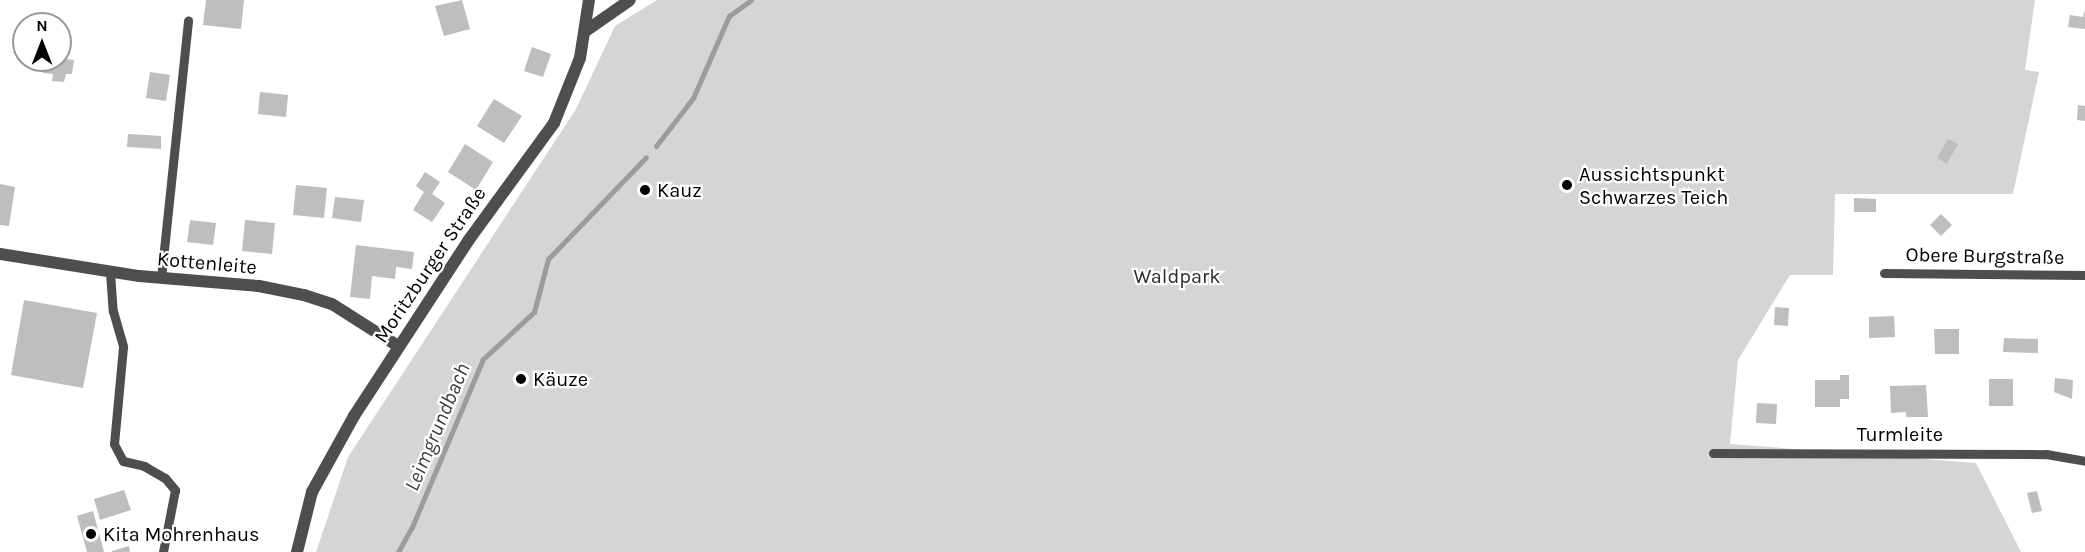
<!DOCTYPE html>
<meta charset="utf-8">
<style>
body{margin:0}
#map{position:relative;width:2085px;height:552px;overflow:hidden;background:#fff;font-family:Karla,sans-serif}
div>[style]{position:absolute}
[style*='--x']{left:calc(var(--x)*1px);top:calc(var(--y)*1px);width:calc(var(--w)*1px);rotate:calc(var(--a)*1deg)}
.green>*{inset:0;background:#d5d5d5}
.stream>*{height:5px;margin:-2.5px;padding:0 2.5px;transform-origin:2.5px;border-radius:2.5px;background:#9c9c9c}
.building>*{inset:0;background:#bebebe}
.service>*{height:9px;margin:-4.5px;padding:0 4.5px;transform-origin:4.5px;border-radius:4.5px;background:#4e4e4e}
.minor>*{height:12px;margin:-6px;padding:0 6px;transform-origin:6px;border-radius:6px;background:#4e4e4e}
.tertiary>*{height:12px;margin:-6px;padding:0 6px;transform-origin:6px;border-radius:6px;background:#4e4e4e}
.dots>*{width:16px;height:16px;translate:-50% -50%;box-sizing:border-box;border:3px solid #fff;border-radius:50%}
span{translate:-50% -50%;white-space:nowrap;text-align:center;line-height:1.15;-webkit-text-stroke:4.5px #fff;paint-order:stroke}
.poi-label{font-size:20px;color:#000}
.left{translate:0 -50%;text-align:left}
.street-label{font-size:20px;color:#000}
.park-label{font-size:20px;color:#2c2c2c}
.water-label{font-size:21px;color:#3d3d3d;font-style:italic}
.north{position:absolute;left:12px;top:12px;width:60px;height:60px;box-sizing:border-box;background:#fff;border:2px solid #999;border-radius:50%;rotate:0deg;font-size:16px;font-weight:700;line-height:24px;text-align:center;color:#000}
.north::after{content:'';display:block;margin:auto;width:21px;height:27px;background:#000;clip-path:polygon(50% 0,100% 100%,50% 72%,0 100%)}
</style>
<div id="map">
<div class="green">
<i style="clip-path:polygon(657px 0,2035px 0,2025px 70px,2039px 72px,2013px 194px,1835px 194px,1833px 275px,1790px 275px,1738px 360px,1730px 444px,1976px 463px,2021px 552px,316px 552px,348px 457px,576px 109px,615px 26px)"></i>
</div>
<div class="stream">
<i style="--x:656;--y:146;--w:61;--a:-52.4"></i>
<i style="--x:693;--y:98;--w:90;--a:-66.3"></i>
<i style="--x:729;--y:16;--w:27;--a:-36"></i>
<i style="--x:398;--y:552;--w:29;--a:-61"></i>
<i style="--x:412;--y:527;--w:182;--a:-67.1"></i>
<i style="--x:483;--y:359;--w:69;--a:-42.7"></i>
<i style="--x:534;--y:312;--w:55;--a:-75.2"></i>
<i style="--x:548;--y:259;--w:141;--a:-46.1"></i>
</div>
<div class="building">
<i style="clip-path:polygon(206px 0,244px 0,241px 29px,203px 25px)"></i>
<i style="clip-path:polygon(462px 0,470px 29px,444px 36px,435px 6px)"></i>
<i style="clip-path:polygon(2085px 10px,2085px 29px,2068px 27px,2070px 15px,2083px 17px)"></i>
<i style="clip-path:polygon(532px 47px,551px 54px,543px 77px,524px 71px)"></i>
<i style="clip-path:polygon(60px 58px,74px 60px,72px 74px,66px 74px,64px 82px,52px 81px,53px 74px,43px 73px,44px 60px)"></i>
<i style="clip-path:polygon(150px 72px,170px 75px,166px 101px,146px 98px)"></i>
<i style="clip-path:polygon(260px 92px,288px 95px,286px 117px,258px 114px)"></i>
<i style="clip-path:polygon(494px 99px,522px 116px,504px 143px,477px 126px)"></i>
<i style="clip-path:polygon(2078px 105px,2085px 106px,2085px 121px,2077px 120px)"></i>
<i style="clip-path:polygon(128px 134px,161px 136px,161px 149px,127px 147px)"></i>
<i style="clip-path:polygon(1948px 139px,1958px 144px,1947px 164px,1937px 158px)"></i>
<i style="clip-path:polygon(465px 144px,493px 162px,476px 190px,448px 172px)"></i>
<i style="clip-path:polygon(425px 172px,440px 182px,432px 194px,445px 203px,432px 222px,413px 210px,424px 192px,416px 186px)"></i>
<i style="clip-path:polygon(0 184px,15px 187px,9px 226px,0 225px)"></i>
<i style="clip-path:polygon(296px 185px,327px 188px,324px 218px,293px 215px)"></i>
<i style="clip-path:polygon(335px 197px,364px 200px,361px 222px,332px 218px)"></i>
<i style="clip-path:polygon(1854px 198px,1876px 199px,1876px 212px,1854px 212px)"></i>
<i style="clip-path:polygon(1941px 214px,1952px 225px,1941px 236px,1930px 225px)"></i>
<i style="clip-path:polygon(190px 220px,216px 223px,213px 245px,187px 242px)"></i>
<i style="clip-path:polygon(245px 220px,275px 223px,272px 254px,242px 251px)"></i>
<i style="clip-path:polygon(356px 245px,414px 252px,412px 269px,396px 267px,395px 279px,372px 276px,370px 299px,350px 297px)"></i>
<i style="clip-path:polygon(24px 300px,97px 313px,83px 388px,11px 375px)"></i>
<i style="clip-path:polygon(1775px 307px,1789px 308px,1788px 326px,1774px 325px)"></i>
<i style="clip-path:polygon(1894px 316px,1895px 337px,1869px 338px,1869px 317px)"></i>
<i style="clip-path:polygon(1934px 329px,1959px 329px,1959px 354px,1935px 354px)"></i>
<i style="clip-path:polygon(2004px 338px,2038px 339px,2038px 353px,2003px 352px)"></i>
<i style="clip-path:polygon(1840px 375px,1849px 375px,1849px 399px,1840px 399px,1840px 407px,1815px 407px,1815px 380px,1840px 380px)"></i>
<i style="clip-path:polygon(2055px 378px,2073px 380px,2072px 399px,2054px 392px)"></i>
<i style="clip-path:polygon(1989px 379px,2013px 379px,2013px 406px,1989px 406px)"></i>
<i style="clip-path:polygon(1926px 385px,1928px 417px,1906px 417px,1906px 412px,1891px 413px,1890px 386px)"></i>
<i style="clip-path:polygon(1757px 403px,1777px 404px,1776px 424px,1756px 423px)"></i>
<i style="clip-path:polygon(124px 490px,131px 510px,100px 520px,94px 499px)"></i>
<i style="clip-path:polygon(2037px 491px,2042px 511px,2032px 513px,2027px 493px)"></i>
<i style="clip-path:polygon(93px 511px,104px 552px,87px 552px,77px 516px)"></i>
<i style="clip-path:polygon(129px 546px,130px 552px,112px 552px,112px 551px)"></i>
</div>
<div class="service">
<i style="--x:110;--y:272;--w:39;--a:86"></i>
<i style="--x:113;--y:311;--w:37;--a:74"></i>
<i style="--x:123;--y:347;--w:97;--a:95.3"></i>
<i style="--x:114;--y:444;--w:19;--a:62"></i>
<i style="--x:123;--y:461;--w:22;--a:13"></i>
<i style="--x:144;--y:466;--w:24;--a:30"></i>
<i style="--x:165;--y:478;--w:16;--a:50"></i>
<i style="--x:175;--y:490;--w:63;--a:101"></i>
<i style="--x:1884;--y:273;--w:201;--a:0.6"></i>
<i style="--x:161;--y:278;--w:259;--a:-84"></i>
<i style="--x:1713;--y:453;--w:333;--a:0.2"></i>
<i style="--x:2046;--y:454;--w:40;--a:10"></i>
</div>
<div class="minor">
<i style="--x:587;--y:30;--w:52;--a:-34.9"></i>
</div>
<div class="tertiary">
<i style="--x:0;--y:254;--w:141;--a:9"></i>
<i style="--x:139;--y:276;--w:120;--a:4.8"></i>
<i style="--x:259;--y:286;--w:46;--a:11.3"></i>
<i style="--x:304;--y:295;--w:29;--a:18"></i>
<i style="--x:332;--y:304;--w:78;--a:32.5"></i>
<i style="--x:297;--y:552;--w:62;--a:-76"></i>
<i style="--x:312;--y:492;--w:87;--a:-61.1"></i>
<i style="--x:354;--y:416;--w:209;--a:-56.9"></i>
<i style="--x:468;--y:241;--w:146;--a:-53.9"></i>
<i style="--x:554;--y:123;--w:70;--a:-68.2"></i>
<i style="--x:580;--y:58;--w:59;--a:-81.2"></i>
</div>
<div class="dots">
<i style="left:1567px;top:185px;background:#000"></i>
<i style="left:645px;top:190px;background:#000"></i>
<i style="left:521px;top:379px;background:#000"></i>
<i style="left:91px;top:534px;background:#000"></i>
</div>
<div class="poi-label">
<span class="left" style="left:1579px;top:186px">Aussichtspunkt<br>Schwarzes Teich</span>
<span class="left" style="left:657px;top:190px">Kauz</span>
<span class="left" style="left:533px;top:379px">Käuze</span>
<span class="left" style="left:103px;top:534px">Kita Mohrenhaus</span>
</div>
<div class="street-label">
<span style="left:1985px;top:256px;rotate:1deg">Obere Burgstraße</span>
<span style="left:207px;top:263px;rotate:5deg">Kottenleite</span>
<span style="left:430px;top:265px;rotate:-56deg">Moritzburger Straße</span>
<span style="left:1900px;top:434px">Turmleite</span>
</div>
<div class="park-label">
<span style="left:1177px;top:276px">Waldpark</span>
</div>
<div class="water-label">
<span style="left:437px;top:427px;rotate:-67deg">Leimgrundbach</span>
</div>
<div class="north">N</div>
</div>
